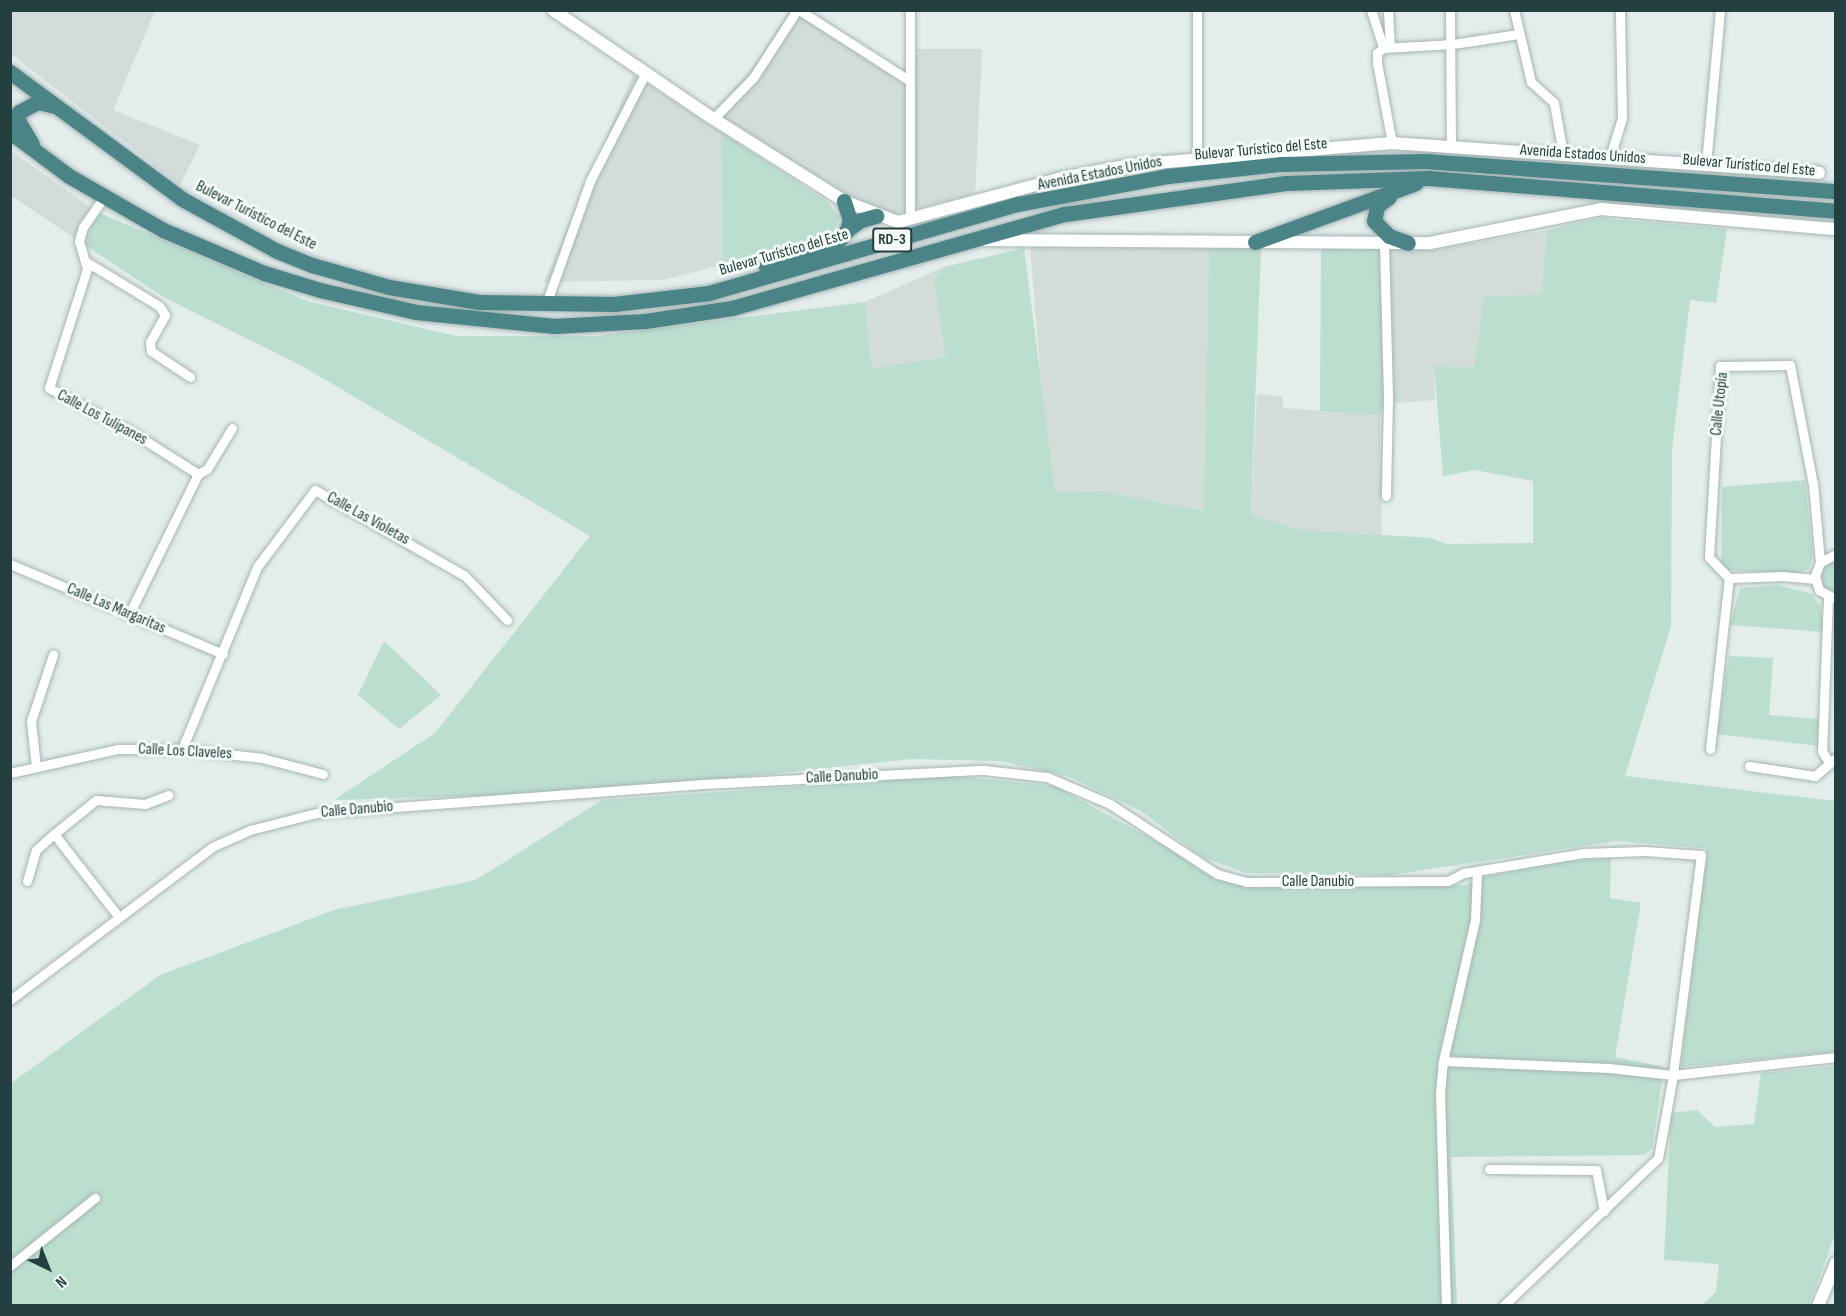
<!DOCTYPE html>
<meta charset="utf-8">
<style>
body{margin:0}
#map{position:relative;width:1846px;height:1316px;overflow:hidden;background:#e3edec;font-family:"Sofia Sans Condensed",sans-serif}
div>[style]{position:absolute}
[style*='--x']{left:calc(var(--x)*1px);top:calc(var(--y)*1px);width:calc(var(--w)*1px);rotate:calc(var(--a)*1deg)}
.built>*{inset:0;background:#d2dddb}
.green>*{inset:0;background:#bcdecf}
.roads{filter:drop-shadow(0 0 2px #a6b5b5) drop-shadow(0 0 2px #a6b5b5)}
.minor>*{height:9px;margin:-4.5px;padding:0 4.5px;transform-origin:4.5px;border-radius:4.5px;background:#fff}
.tertiary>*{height:12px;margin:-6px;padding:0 6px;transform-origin:6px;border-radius:6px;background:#fff}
.trunk>*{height:15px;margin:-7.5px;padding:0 7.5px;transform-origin:7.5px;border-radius:7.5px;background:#4b8487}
span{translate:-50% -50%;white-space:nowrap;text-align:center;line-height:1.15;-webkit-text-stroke:6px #f4faf8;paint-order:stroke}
.shield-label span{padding:2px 4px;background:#f4faf8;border:2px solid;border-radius:4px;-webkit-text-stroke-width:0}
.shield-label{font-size:15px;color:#233f3f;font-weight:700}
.street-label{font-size:16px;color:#233f3f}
.frame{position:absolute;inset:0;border:12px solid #233f3f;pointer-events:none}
.north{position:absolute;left:18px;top:1238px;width:60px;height:60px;-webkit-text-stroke:4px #f4faf8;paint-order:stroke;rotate:137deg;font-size:16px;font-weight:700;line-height:24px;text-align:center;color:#233f3f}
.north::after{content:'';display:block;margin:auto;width:21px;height:27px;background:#233f3f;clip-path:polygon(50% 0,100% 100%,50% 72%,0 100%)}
</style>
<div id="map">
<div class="built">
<i style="clip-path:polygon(10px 11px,155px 11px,113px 110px,200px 145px,180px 185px,11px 54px)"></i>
<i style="clip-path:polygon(789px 11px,796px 11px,911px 88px,914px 49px,982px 49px,975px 194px,894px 214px,865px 204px,709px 114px,752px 68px)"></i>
<i style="clip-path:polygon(633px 75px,721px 132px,722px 265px,663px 280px,544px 282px)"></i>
<i style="clip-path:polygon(10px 150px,97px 212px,86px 246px,11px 196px)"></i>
<i style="clip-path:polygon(1547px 230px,1543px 294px,1474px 367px,1434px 366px,1435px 400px,1384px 404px,1379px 249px,1435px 250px)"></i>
<i style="clip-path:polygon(1030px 243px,1209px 248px,1205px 511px,1102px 491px,1055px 492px,1046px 447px)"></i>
<i style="clip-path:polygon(944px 267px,934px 280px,947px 357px,872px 368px,865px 302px)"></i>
<i style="clip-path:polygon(1257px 394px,1282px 397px,1284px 408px,1380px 415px,1382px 536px,1302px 530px,1251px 515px)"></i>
</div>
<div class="green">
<i style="clip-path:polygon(721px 132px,828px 202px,840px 218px,833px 233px,778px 253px,722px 265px)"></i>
<i style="clip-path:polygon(97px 212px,307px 301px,456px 336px,597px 336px,865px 302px,872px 368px,946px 357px,934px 280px,944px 267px,1024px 248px,1055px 492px,1102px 491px,1204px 511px,1209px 248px,1261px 246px,1251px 515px,1302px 530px,1431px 538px,1447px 544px,1533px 543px,1533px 481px,1475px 470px,1443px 476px,1434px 366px,1474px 367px,1484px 297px,1542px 294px,1547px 230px,1599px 218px,1727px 229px,1716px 303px,1690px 300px,1672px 449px,1671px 626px,1625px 776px,1835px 801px,1835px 1052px,1681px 1067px,1706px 848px,1617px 841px,1390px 875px,1246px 873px,1202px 857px,1141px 811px,1070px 777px,1001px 761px,912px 759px,598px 792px,334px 800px,435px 733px,590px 536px,300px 365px,167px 299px,86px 246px)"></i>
<i style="clip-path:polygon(1321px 248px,1379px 249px,1384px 404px,1380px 415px,1320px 411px)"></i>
<i style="clip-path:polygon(1805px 480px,1813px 557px,1809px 569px,1798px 573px,1728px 570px,1721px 565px,1722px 487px)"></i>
<i style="clip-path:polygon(1835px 560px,1835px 596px,1825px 590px,1820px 580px,1822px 569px)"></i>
<i style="clip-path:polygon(1778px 585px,1812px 594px,1820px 606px,1824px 632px,1730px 625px,1740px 588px)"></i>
<i style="clip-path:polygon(384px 641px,441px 695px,399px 729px,358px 695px)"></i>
<i style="clip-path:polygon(1729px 656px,1773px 658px,1769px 715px,1820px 719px,1819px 746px,1717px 734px)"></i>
<i style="clip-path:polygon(955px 776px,1055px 786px,1235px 885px,1465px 885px,1478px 878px,1568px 861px,1611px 858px,1610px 898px,1641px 903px,1615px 1057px,1664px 1067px,1652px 1149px,1644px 1155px,1451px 1157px,1457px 1306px,11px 1305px,10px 1084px,160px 975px,334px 910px,476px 880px,602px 800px)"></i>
<i style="clip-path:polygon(1835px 1066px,1835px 1235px,1809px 1305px,1702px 1305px,1716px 1292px,1719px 1264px,1664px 1260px,1671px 1113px,1697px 1110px,1715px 1127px,1754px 1124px,1761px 1073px)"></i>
</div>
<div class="roads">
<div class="minor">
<i style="--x:799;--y:10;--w:128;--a:32.6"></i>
<i style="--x:910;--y:10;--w:209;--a:90"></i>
<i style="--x:1197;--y:10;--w:147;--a:90"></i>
<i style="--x:1371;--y:10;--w:40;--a:72"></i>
<i style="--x:1388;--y:10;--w:36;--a:87"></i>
<i style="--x:1450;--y:10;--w:136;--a:89.6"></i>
<i style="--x:1514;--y:10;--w:74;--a:76.7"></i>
<i style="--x:1531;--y:82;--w:31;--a:42"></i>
<i style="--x:1554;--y:103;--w:52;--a:80"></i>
<i style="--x:713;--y:119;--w:57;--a:-45.7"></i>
<i style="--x:753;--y:78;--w:81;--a:-57.1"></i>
<i style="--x:1392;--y:143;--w:81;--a:-100.6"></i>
<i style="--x:1377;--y:63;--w:10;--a:-90"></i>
<i style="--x:1377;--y:53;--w:8;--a:-40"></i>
<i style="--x:1383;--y:48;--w:70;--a:-3.3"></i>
<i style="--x:1453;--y:44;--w:66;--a:-8.7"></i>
<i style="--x:1610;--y:157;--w:41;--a:-72.9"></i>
<i style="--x:1622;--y:118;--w:108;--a:-91.1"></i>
<i style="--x:1706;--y:164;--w:155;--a:-84.8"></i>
<i style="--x:104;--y:197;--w:37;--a:125"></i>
<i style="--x:83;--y:227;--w:15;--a:106"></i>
<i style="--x:79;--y:241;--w:29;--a:74"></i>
<i style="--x:87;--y:269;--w:125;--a:107.7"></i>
<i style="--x:49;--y:388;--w:94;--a:27.9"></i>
<i style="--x:132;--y:432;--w:78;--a:32.5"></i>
<i style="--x:198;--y:474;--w:156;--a:116.2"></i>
<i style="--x:1384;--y:243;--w:154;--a:88.5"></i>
<i style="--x:1388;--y:397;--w:99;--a:91.2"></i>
<i style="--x:85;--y:261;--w:87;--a:31.3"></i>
<i style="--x:159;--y:306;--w:11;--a:56"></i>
<i style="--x:165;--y:315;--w:31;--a:119"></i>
<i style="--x:150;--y:342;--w:9;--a:84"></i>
<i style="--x:151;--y:351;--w:47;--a:33.7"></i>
<i style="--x:546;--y:304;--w:131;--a:-70.3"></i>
<i style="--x:590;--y:181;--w:120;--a:-62.8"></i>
<i style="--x:198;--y:474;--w:10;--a:-29"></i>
<i style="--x:207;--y:469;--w:48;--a:-58.6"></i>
<i style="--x:1836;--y:554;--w:18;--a:153"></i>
<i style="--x:1820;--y:562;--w:15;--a:110"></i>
<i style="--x:1815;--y:576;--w:15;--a:74"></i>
<i style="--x:1819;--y:590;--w:19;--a:28"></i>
<i style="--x:10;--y:564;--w:231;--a:22.9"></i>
<i style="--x:1816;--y:579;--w:32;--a:-175"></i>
<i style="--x:1784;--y:576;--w:55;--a:177.9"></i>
<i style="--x:1729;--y:578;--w:29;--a:-134"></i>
<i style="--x:1709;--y:557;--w:191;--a:-86.7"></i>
<i style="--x:1720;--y:366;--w:70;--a:-0.8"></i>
<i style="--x:1790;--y:365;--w:121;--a:79.1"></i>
<i style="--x:1813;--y:484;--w:78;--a:84.9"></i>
<i style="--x:1828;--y:597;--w:154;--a:92.2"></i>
<i style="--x:1822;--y:751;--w:13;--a:58"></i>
<i style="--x:182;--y:749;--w:197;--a:-67.6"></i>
<i style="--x:257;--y:567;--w:96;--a:-53"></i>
<i style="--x:315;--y:490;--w:173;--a:29.8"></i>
<i style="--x:465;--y:576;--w:61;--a:46.3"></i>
<i style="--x:1710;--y:749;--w:172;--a:-83.7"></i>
<i style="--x:1749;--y:766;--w:67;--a:8.6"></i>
<i style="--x:1815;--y:776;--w:28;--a:-41"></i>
<i style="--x:36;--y:767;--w:46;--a:-96.2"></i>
<i style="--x:31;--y:721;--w:70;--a:-71.6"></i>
<i style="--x:10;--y:773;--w:111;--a:-12.5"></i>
<i style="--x:118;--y:749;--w:64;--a:0"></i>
<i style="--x:182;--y:749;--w:81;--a:6.4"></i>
<i style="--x:262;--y:758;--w:63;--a:14.7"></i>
<i style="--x:54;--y:834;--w:54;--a:-39"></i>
<i style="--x:96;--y:800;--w:49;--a:4.7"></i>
<i style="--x:145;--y:804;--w:25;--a:-21"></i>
<i style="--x:27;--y:881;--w:32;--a:-74"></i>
<i style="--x:36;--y:850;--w:24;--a:-42"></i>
<i style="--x:54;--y:834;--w:104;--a:52"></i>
<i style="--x:10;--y:1000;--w:253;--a:-37.1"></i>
<i style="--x:212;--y:847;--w:42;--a:-24.1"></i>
<i style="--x:250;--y:830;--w:68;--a:-14.4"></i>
<i style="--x:316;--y:813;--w:388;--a:-4.3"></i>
<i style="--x:703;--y:784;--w:281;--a:-2.9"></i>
<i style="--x:984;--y:770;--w:63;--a:6.3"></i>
<i style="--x:1047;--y:777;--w:69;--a:23.2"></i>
<i style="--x:1110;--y:804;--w:128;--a:33.2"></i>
<i style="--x:1217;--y:874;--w:30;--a:15"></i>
<i style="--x:1246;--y:882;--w:202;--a:-0.3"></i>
<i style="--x:1448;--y:881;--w:18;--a:-27"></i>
<i style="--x:1464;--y:873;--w:122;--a:-9.5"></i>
<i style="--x:1584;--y:853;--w:61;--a:-1.9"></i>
<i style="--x:1645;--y:851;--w:56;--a:4.1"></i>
<i style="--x:1701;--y:855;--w:222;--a:97.3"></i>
<i style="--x:1673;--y:1075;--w:164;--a:-6.3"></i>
<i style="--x:1443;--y:1061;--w:166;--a:2.4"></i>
<i style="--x:1609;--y:1068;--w:64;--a:6.2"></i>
<i style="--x:1673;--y:1075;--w:84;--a:100.2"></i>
<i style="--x:1658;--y:1158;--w:214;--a:136.3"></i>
<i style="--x:1489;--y:1169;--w:107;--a:0.5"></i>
<i style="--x:1596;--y:1170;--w:42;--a:79"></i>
<i style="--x:10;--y:1266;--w:109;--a:-38.7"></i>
<i style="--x:1446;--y:1306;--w:212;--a:-91.6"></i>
<i style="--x:1440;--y:1094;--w:33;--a:-85"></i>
<i style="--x:1443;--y:1061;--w:145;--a:-77.2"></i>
<i style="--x:1475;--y:920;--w:49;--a:-87.7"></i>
</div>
<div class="tertiary">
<i style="--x:553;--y:10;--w:189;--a:34.2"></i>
<i style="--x:709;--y:116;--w:160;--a:32.2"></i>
<i style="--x:844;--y:201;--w:58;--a:21.3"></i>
<i style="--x:898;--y:222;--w:166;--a:-15"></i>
<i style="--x:1058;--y:179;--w:74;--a:-10.9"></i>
<i style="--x:1131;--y:165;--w:262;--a:-4.8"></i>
<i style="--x:1392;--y:143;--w:428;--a:4"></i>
<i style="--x:986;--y:240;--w:444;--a:0.4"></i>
<i style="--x:1430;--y:243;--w:174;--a:-11.2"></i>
<i style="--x:1601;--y:209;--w:236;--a:4.9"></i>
<i style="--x:1818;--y:1306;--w:47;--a:-67.3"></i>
</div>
<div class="trunk">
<i style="--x:10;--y:72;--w:214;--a:36.4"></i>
<i style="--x:182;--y:199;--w:108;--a:28.7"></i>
<i style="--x:277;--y:251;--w:38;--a:22"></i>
<i style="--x:312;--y:265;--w:80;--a:15.9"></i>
<i style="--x:389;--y:287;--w:91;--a:9.5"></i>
<i style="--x:479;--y:302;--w:135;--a:0.8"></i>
<i style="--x:614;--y:304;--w:96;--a:-6.6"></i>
<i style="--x:709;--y:293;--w:322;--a:-16.1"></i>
<i style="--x:1018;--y:204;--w:153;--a:-10.6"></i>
<i style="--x:1168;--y:176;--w:114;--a:-6.1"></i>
<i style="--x:1281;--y:164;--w:144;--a:-1.2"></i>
<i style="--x:1425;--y:161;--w:412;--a:4.2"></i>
<i style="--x:10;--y:132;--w:74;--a:36.7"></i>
<i style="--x:69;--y:176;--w:108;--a:29.9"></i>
<i style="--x:163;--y:230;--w:110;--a:23.1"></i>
<i style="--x:264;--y:273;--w:59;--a:16.9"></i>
<i style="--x:320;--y:290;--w:98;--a:12.9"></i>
<i style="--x:416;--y:312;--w:139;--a:5.8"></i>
<i style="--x:554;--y:326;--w:91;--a:-3.1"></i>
<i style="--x:645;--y:321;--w:88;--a:-8.5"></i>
<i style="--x:732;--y:308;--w:346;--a:-15.8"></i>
<i style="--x:1065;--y:214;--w:223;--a:-8"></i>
<i style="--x:1286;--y:183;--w:142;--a:-2"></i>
<i style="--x:1428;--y:178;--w:409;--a:4.6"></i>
<i style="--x:32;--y:144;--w:27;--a:-121"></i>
<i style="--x:18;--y:121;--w:9;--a:-84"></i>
<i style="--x:19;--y:112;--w:21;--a:-28"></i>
<i style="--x:38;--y:102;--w:17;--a:13"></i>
<i style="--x:1389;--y:197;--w:15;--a:143"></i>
<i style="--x:1377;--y:206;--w:15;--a:101"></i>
<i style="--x:1374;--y:221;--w:21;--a:45"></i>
<i style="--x:1389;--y:236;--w:20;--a:20"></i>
<i style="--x:847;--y:230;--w:17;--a:-36"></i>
<i style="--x:861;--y:220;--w:16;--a:-15"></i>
<i style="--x:1255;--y:242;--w:171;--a:-20.1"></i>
<i style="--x:766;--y:267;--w:70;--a:-15.8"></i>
<i style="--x:833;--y:248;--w:23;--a:-52"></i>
<i style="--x:847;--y:230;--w:10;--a:-73"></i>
<i style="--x:850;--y:220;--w:20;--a:-108"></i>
</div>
</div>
<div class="shield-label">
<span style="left:892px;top:240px">RD-3</span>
</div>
<div class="street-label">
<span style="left:1261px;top:150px;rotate:-5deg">Bulevar Turístico del Este</span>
<span style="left:1583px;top:155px;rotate:4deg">Avenida Estados Unidos</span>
<span style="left:1749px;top:166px;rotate:5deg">Bulevar Turístico del Este</span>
<span style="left:1100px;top:174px;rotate:-11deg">Avenida Estados Unidos</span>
<span style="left:256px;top:216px;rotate:27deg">Bulevar Turístico del Este</span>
<span style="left:784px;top:253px;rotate:-16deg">Bulevar Turístico del Este</span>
<span style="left:1720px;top:404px;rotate:-84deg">Calle Utopía</span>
<span style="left:102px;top:418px;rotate:28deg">Calle Los Tulipanes</span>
<span style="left:368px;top:519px;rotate:29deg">Calle Las Violetas</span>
<span style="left:116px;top:609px;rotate:23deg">Calle Las Margaritas</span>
<span style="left:185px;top:752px;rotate:3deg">Calle Los Claveles</span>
<span style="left:842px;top:777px;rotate:-3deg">Calle Danubio</span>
<span style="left:357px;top:810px;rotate:-5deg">Calle Danubio</span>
<span style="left:1318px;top:882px">Calle Danubio</span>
</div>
<div class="frame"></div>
<div class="north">N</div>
</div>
